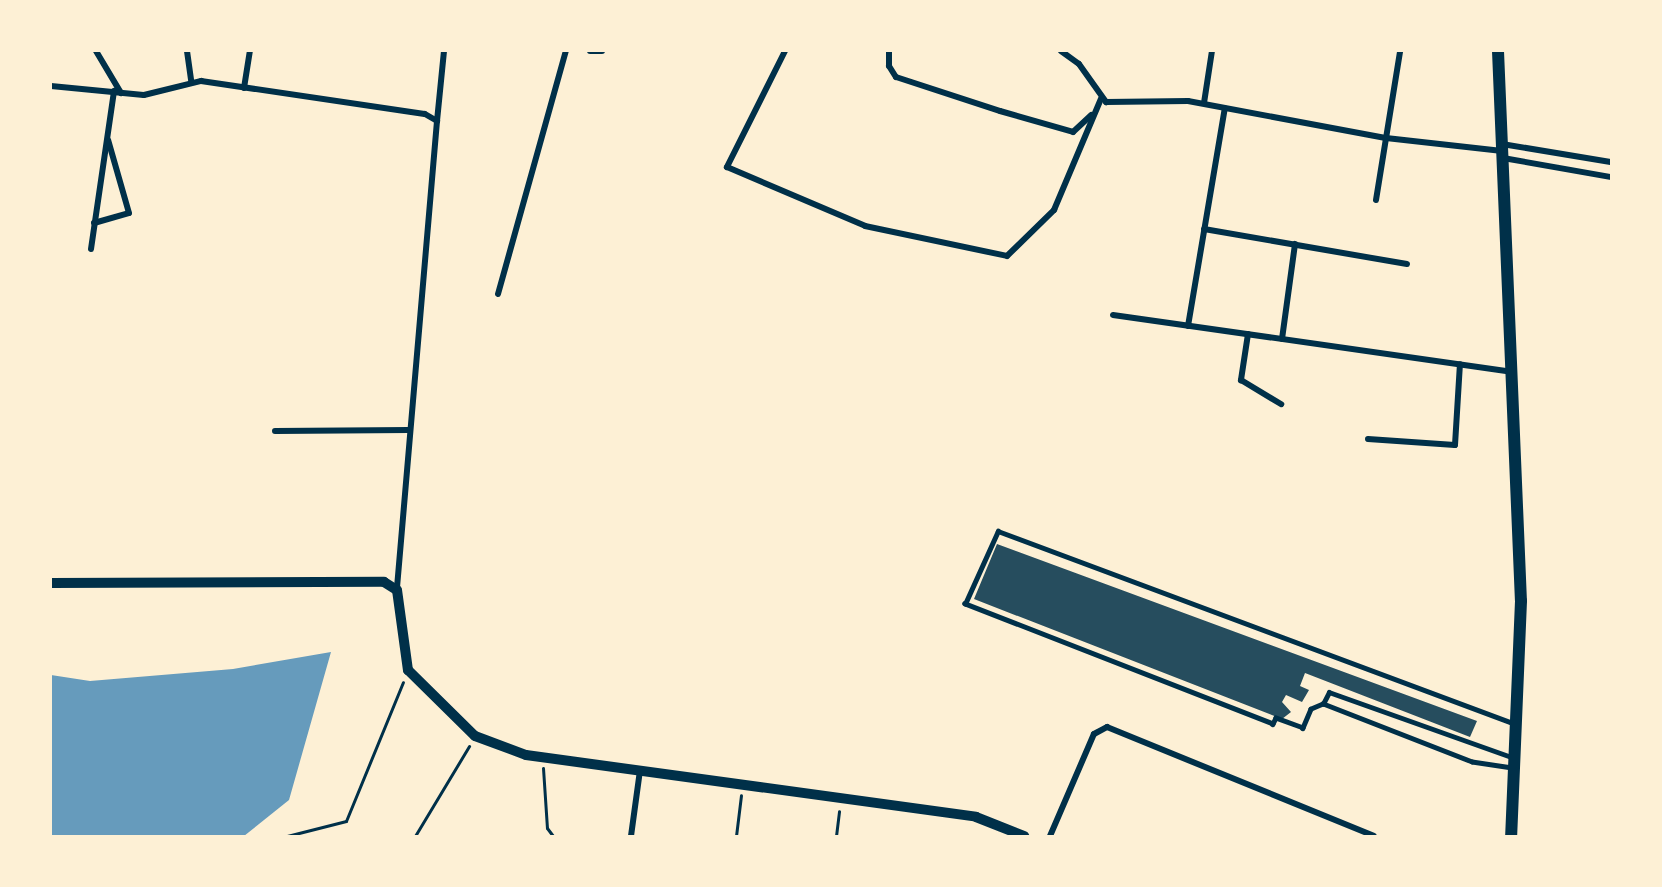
<!DOCTYPE html>
<style>
body{margin:0}
#map{position:relative;width:1662px;height:887px;overflow:hidden;background:#fdf0d5;font-family:"Noto Serif",serif}
div>[style]{position:absolute}
[style*='--x']{left:calc(var(--x)*1px);top:calc(var(--y)*1px);width:calc(var(--w)*1px);rotate:calc(var(--a)*1deg)}
.water>*{inset:0;background:#669bbc}
.building>*{inset:0;background:#264d5e}
.path>*{height:3px;margin:-1.5px;padding:0 1.5px;transform-origin:1.5px;border-radius:1.5px;background:#003049}
.service>*{height:4.5px;margin:-2.25px;padding:0 2.25px;transform-origin:2.25px;border-radius:2.25px;background:#003049}
.minor>*{height:6px;margin:-3px;padding:0 3px;transform-origin:3px;border-radius:3px;background:#003049}
.tertiary>*{height:10px;margin:-5px;padding:0 5px;transform-origin:5px;border-radius:5px;background:#003049}
.secondary>*{height:12px;margin:-6px;padding:0 6px;transform-origin:6px;border-radius:6px;background:#003049}
span{translate:-50% -50%;white-space:nowrap;text-align:center;line-height:1.15;-webkit-text-stroke:6px #fdf0d5;paint-order:stroke}
.frame{position:absolute;inset:0;border:52px solid #fdf0d5;pointer-events:none}
</style>
<div id="map">
<div class="water">
<i style="clip-path:polygon(331px 652px,289px 800px,244px 836px,51px 836px,51px 675px,90px 681px,233px 669px)"></i>
</div>
<div class="building">
<i style="clip-path:polygon(997px 544px,1477px 721px,1470px 737px,1305px 673px,1300px 686px,1309px 690px,1302px 702px,1286px 695px,1282px 702px,1291px 712px,1282px 719px,974px 599px)"></i>
</div>
<div class="path">
<i style="--x:543;--y:768;--w:60;--a:86.2"></i>
<i style="--x:547;--y:828;--w:10;--a:53"></i>
<i style="--x:287;--y:836;--w:61;--a:-14.3"></i>
<i style="--x:346;--y:821;--w:150;--a:-67.7"></i>
<i style="--x:415;--y:836;--w:105;--a:-59"></i>
<i style="--x:736;--y:836;--w:41;--a:-83"></i>
<i style="--x:836;--y:836;--w:25;--a:-83"></i>
</div>
<div class="service">
<i style="--x:1323;--y:704;--w:13;--a:-63"></i>
<i style="--x:1329;--y:692;--w:194;--a:19.6"></i>
<i style="--x:1512;--y:768;--w:40;--a:-171.5"></i>
<i style="--x:1472;--y:762;--w:160;--a:-158.7"></i>
<i style="--x:1323;--y:704;--w:13;--a:157"></i>
<i style="--x:1311;--y:709;--w:21;--a:113"></i>
<i style="--x:1303;--y:728;--w:29;--a:-160"></i>
<i style="--x:1276;--y:718;--w:7;--a:117"></i>
<i style="--x:1273;--y:724;--w:331;--a:-158.7"></i>
<i style="--x:965;--y:604;--w:80;--a:-65.7"></i>
<i style="--x:998;--y:531;--w:550;--a:20.45"></i>
</div>
<div class="minor">
<i style="--x:96;--y:51;--w:49;--a:59.2"></i>
<i style="--x:187;--y:51;--w:30;--a:82"></i>
<i style="--x:590;--y:51;--w:12;--a:0"></i>
<i style="--x:785;--y:51;--w:130;--a:116.6"></i>
<i style="--x:727;--y:167;--w:150;--a:23.1"></i>
<i style="--x:865;--y:226;--w:145;--a:11.9"></i>
<i style="--x:1007;--y:256;--w:66;--a:-44.4"></i>
<i style="--x:1054;--y:210;--w:121;--a:-67.1"></i>
<i style="--x:889;--y:51;--w:15;--a:90"></i>
<i style="--x:889;--y:66;--w:13;--a:58"></i>
<i style="--x:896;--y:77;--w:109;--a:18.1"></i>
<i style="--x:1000;--y:111;--w:76;--a:16"></i>
<i style="--x:1073;--y:132;--w:25;--a:-43"></i>
<i style="--x:1061;--y:51;--w:22;--a:36"></i>
<i style="--x:1079;--y:64;--w:47;--a:54.6"></i>
<i style="--x:1106;--y:102;--w:82;--a:-0.7"></i>
<i style="--x:1188;--y:101;--w:201;--a:10.6"></i>
<i style="--x:1386;--y:138;--w:117;--a:6.4"></i>
<i style="--x:51;--y:86;--w:93;--a:5.5"></i>
<i style="--x:144;--y:95;--w:59;--a:-13.8"></i>
<i style="--x:201;--y:81;--w:226;--a:8.4"></i>
<i style="--x:425;--y:114;--w:14;--a:30"></i>
<i style="--x:437;--y:121;--w:471;--a:94.9"></i>
<i style="--x:244;--y:88;--w:37;--a:-81"></i>
<i style="--x:1204;--y:103;--w:53;--a:-81.3"></i>
<i style="--x:437;--y:121;--w:70;--a:-84.3"></i>
<i style="--x:1502;--y:144;--w:110;--a:9.4"></i>
<i style="--x:1503;--y:158;--w:110;--a:10"></i>
<i style="--x:1376;--y:200;--w:151;--a:-80.8"></i>
<i style="--x:94;--y:223;--w:36;--a:-16"></i>
<i style="--x:129;--y:213;--w:76;--a:-106"></i>
<i style="--x:1204;--y:229;--w:206;--a:9.8"></i>
<i style="--x:91;--y:249;--w:160;--a:-81.7"></i>
<i style="--x:498;--y:294;--w:252;--a:-74.4"></i>
<i style="--x:1113;--y:315;--w:404;--a:8.1"></i>
<i style="--x:1188;--y:326;--w:221;--a:-80.4"></i>
<i style="--x:1248;--y:334;--w:47;--a:98.7"></i>
<i style="--x:1241;--y:380;--w:47;--a:31"></i>
<i style="--x:1282;--y:339;--w:96;--a:-82.2"></i>
<i style="--x:275;--y:431;--w:134;--a:-0.4"></i>
<i style="--x:1368;--y:439;--w:87;--a:3.9"></i>
<i style="--x:1455;--y:445;--w:81;--a:-86.5"></i>
<i style="--x:631;--y:836;--w:67;--a:-82.2"></i>
<i style="--x:1050;--y:836;--w:111;--a:-66.7"></i>
<i style="--x:1094;--y:734;--w:15;--a:-28"></i>
<i style="--x:1107;--y:727;--w:288;--a:22.2"></i>
</div>
<div class="tertiary">
<i style="--x:51;--y:583;--w:333;--a:-0.2"></i>
<i style="--x:384;--y:582;--w:15;--a:32"></i>
<i style="--x:397;--y:590;--w:81;--a:82.2"></i>
<i style="--x:408;--y:670;--w:94;--a:44.6"></i>
<i style="--x:475;--y:736;--w:54;--a:20.4"></i>
<i style="--x:526;--y:755;--w:454;--a:7.8"></i>
<i style="--x:976;--y:817;--w:52;--a:21.6"></i>
</div>
<div class="secondary">
<i style="--x:1498;--y:51;--w:550;--a:87.61"></i>
<i style="--x:1521;--y:601;--w:235;--a:92.4"></i>
</div>
<div class="frame"></div>
</div>
